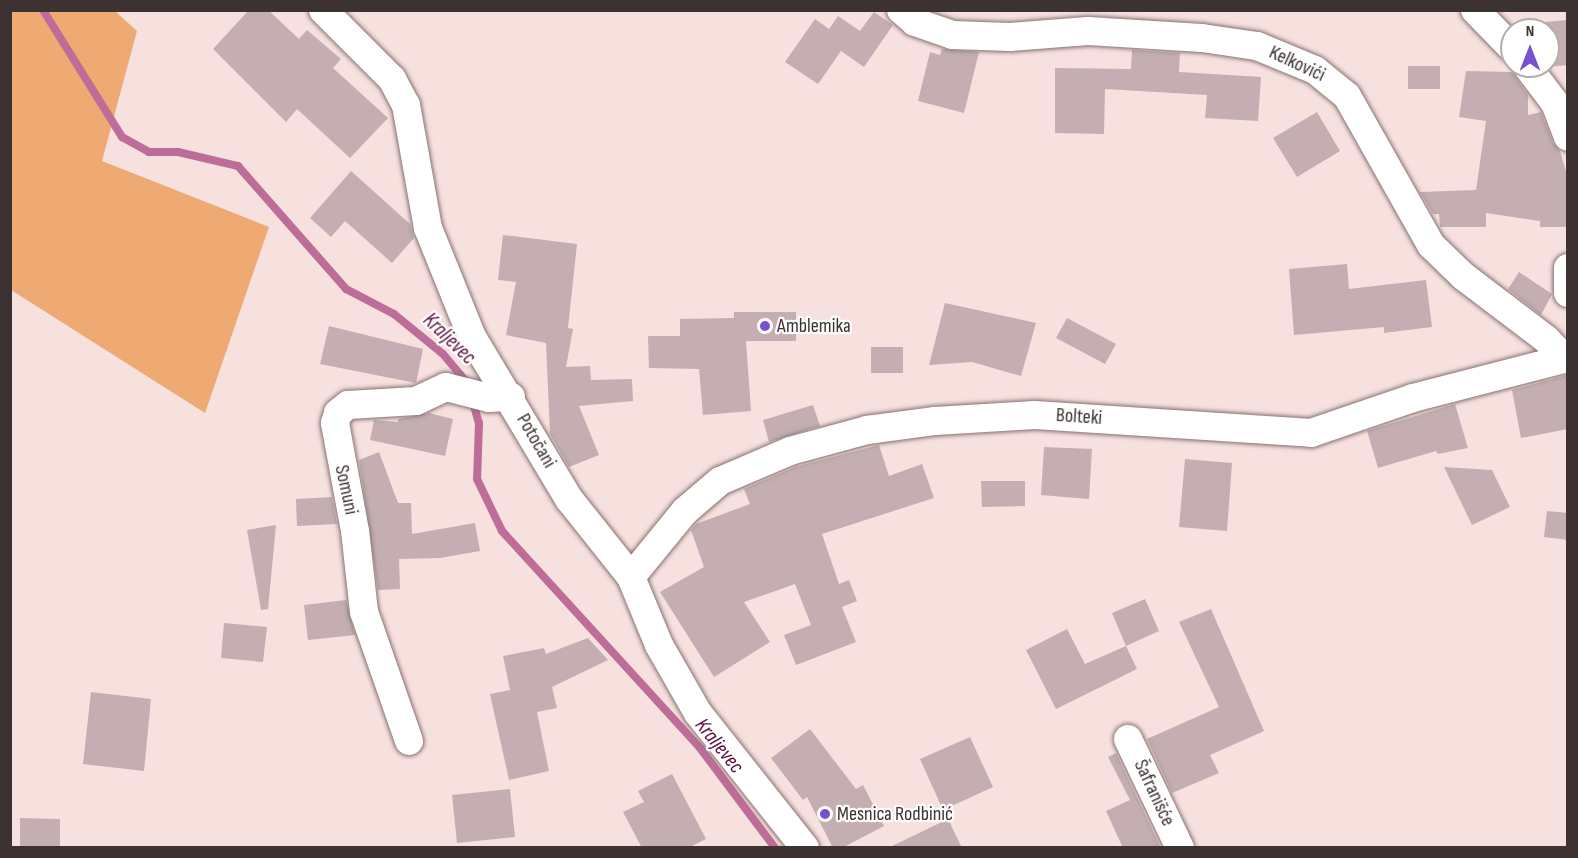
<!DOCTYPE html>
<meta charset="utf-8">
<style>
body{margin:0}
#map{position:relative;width:1578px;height:858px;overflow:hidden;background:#f7e1df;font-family:"Sofia Sans Condensed",sans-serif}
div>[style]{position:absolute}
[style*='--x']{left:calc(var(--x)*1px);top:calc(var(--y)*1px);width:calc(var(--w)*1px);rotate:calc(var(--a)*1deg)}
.green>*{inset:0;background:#eeaa72}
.stream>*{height:8px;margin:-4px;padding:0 4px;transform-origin:4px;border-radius:4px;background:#be6d99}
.building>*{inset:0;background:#c4aeb2}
.roads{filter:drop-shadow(0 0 2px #867270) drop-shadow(0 0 2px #867270)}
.minor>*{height:28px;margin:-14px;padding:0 14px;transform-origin:14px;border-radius:14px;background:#fff}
.dots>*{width:16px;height:16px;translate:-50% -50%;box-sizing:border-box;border:3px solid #fff;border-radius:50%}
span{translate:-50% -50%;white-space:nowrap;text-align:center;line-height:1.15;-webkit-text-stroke:4.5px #fff;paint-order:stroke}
.street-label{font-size:20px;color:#3b3231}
.poi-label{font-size:20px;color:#3b3231}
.left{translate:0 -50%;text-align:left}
.water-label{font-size:21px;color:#5a103f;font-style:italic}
.frame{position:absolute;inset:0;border:12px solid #3b3231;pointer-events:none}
.north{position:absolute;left:1500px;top:18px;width:60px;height:60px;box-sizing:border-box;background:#fff;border:2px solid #b1adad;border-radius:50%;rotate:0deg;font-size:16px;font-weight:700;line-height:24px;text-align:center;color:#3b3231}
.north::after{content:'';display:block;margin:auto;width:21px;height:27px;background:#7653cd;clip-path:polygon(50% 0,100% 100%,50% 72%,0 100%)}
</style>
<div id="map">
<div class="green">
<i style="clip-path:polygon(10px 11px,115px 11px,137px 31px,102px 161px,269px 227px,205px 413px,11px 290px)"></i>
</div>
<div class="stream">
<i style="--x:43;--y:10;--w:150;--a:58.1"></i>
<i style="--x:122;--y:137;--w:31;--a:29"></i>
<i style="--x:149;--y:152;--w:29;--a:0"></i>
<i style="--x:178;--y:152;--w:62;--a:13.1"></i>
<i style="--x:238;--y:166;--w:164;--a:48.7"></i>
<i style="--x:346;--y:289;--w:54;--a:27.5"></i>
<i style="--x:394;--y:314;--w:63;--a:39.2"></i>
<i style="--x:443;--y:354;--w:38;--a:50"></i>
<i style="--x:472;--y:399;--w:25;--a:74"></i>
<i style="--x:479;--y:423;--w:56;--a:92"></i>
<i style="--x:477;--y:479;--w:58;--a:64.3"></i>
<i style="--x:502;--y:531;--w:294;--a:47.6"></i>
<i style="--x:700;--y:748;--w:125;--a:53.1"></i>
</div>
<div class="building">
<i style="clip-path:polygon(249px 10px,268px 10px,299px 39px,307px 30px,341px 59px,333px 68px,388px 118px,350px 158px,297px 109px,286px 122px,213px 49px)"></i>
<i style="clip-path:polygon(874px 12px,893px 25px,864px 67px,841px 51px,818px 84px,785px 62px,815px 19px,829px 29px,838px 16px,860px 31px)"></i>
<i style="clip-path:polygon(1568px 20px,1568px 65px,1548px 67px,1548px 30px,1544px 30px,1544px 22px)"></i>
<i style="clip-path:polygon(942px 49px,979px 52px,964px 113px,918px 101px,930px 52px,940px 55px)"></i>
<i style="clip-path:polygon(1132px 50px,1180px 53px,1179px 72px,1261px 77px,1258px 121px,1205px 118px,1207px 95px,1105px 89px,1104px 134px,1055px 133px,1055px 68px,1131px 69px)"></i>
<i style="clip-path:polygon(1408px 66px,1440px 66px,1440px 89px,1408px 89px)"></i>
<i style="clip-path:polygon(1466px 71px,1512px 72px,1528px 95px,1528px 115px,1541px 112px,1553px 143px,1560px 151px,1568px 179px,1568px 227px,1540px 227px,1540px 221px,1486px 213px,1486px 227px,1440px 227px,1439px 214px,1433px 214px,1420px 192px,1476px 190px,1486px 121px,1459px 117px)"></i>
<i style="clip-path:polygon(1317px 112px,1340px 151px,1297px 177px,1273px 138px)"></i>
<i style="clip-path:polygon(351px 171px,410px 224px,414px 238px,392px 263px,345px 221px,331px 237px,310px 218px)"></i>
<i style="clip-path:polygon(503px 235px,577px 244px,568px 328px,573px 329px,566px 367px,590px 366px,591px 380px,632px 379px,633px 401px,579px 406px,599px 455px,569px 467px,550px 434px,546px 343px,506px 335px,516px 282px,498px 280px)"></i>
<i style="clip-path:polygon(1347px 264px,1349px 289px,1426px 280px,1432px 327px,1384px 333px,1384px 327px,1294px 335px,1289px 269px)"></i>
<i style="clip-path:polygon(1519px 272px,1552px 294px,1541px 315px,1508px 289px)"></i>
<i style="clip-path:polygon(945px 303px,1036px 323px,1021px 376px,972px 362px,929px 365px)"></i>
<i style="clip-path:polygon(734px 312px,796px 312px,796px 341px,746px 341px,751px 411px,703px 415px,699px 369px,649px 368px,648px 336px,680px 336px,680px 319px,734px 318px)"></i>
<i style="clip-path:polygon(1067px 318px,1116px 344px,1105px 364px,1056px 338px)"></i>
<i style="clip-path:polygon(329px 326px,423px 349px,416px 383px,320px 364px)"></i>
<i style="clip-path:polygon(871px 347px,903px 347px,903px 373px,871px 373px)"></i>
<i style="clip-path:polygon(1568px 375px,1568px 429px,1521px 438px,1512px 390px)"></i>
<i style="clip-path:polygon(1455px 404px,1468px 448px,1438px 454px,1436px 451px,1378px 468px,1367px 431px)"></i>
<i style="clip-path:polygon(813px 405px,820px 426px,769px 442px,763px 420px)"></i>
<i style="clip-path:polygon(429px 413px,453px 419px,445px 456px,370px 440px,374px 420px,398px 422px,398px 419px)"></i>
<i style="clip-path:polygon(879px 445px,889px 476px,922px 464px,934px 498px,822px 534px,839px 584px,849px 580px,857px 601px,842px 607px,856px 642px,796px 665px,784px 635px,811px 625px,795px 584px,744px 602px,770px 642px,714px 677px,660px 592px,704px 567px,691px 530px,696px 524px,750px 504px,744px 489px,795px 467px)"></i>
<i style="clip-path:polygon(1044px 447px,1092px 449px,1089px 499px,1041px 495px)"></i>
<i style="clip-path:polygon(379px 452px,398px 503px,411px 503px,412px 534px,475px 523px,480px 551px,440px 558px,399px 559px,400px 589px,378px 590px,359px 460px)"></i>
<i style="clip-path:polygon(1185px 459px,1232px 463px,1227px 531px,1179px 527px)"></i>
<i style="clip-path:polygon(1444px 467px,1492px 470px,1510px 507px,1472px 525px)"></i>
<i style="clip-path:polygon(981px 481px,1025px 481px,1025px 506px,982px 507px)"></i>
<i style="clip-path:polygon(332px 497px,337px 524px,297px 526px,296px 499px)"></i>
<i style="clip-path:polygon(1547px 511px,1568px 513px,1568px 540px,1544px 537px)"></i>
<i style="clip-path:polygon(276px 525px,268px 609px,261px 610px,247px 530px)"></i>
<i style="clip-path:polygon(1145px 599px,1159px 631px,1126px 646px,1112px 613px)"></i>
<i style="clip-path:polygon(346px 600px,355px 635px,308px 640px,304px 605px)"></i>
<i style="clip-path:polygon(1211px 609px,1264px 731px,1210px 755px,1219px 773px,1172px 793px,1147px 739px,1219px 707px,1179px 622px)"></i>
<i style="clip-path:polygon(224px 623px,267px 627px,263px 662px,221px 658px)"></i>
<i style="clip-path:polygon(1067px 629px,1085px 664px,1126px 646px,1137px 669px,1056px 709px,1026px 650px)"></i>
<i style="clip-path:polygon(588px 638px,608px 660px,552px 687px,557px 708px,537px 712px,549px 771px,509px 780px,490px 694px,510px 690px,503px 656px,544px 648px,546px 654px)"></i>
<i style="clip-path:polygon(91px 692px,151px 699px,144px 771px,83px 764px)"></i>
<i style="clip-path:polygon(810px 729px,856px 789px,863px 785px,884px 826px,842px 848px,833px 848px,807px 797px,803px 800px,771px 758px)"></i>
<i style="clip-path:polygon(970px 737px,993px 787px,943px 810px,920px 759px)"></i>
<i style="clip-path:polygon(1116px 753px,1161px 848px,1123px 848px,1106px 811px,1130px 800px,1108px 757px)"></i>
<i style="clip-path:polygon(672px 774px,706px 839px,688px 848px,642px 848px,623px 812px,644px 802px,638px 791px)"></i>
<i style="clip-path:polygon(510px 789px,515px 837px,457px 843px,452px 795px)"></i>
<i style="clip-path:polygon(20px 818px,60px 819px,60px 848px,20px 848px)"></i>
<i style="clip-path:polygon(948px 819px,962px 848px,888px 848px)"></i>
</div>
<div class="roads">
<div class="minor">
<i style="--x:323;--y:10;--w:98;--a:45"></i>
<i style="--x:392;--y:79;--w:30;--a:62"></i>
<i style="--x:406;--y:105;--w:125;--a:79.9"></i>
<i style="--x:428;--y:228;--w:118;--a:68"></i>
<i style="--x:472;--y:337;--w:189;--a:59.1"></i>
<i style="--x:569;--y:499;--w:100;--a:51.5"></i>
<i style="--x:631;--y:577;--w:74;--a:67.6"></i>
<i style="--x:659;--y:645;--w:78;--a:60.2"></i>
<i style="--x:698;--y:713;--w:172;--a:51.6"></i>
<i style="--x:901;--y:10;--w:18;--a:41"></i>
<i style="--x:915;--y:22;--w:39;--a:19"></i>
<i style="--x:952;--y:35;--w:58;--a:2"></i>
<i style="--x:1010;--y:37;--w:78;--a:-4.4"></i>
<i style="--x:1088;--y:31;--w:114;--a:3.5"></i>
<i style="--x:1202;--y:38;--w:56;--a:8.3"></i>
<i style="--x:1257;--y:46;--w:63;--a:22.5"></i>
<i style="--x:1315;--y:70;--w:41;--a:39.1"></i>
<i style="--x:1347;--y:96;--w:171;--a:60.6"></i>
<i style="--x:1431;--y:245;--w:45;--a:44.1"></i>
<i style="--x:1463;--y:276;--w:104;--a:37.2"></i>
<i style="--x:1546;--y:339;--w:28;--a:46"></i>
<i style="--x:1475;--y:10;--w:53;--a:45.8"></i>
<i style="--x:1527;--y:66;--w:46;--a:52.9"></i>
<i style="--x:1555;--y:103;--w:36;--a:69"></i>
<i style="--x:1568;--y:268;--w:25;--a:90"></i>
<i style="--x:631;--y:577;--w:85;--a:-50.7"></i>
<i style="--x:685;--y:511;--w:46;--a:-40.6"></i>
<i style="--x:720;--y:481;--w:76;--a:-23.2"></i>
<i style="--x:790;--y:451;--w:80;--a:-15.3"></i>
<i style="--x:867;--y:430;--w:69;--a:-7.5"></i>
<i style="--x:935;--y:421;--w:100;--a:-3.4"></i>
<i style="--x:1035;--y:415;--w:277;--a:3.7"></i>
<i style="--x:1311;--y:433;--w:108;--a:-18.9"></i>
<i style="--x:1413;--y:398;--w:160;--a:-14.5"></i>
<i style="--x:1128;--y:739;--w:121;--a:64.5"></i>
<i style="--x:409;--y:741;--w:137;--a:-109.2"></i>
<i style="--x:364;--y:612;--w:81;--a:-96.3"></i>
<i style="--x:355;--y:531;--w:110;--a:-100.5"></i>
<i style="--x:335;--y:423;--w:10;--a:-73"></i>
<i style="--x:338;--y:413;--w:13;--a:-39"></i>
<i style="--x:348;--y:405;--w:68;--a:-3.4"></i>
<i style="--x:416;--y:401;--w:33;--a:-25"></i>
<i style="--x:446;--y:387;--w:44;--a:14.3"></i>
<i style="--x:489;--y:398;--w:22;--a:-3"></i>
</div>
</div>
<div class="dots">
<i style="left:765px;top:326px;background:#7653cd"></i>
<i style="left:825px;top:814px;background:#7653cd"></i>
</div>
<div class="street-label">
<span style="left:1297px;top:64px;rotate:25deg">Kelkovići</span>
<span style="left:1079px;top:417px;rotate:4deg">Bolteki</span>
<span style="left:536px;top:441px;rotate:60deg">Potočani</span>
<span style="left:346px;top:490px;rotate:78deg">Somuni</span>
<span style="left:1154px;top:793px;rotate:65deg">Šafranišće</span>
</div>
<div class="poi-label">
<span class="left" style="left:777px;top:326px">Amblemika</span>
<span class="left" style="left:837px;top:814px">Mesnica Rodbinić</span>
</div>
<div class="water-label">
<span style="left:449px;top:339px;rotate:44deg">Kraljevec</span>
<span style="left:719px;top:746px;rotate:51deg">Kraljevec</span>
</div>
<div class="frame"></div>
<div class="north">N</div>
</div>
